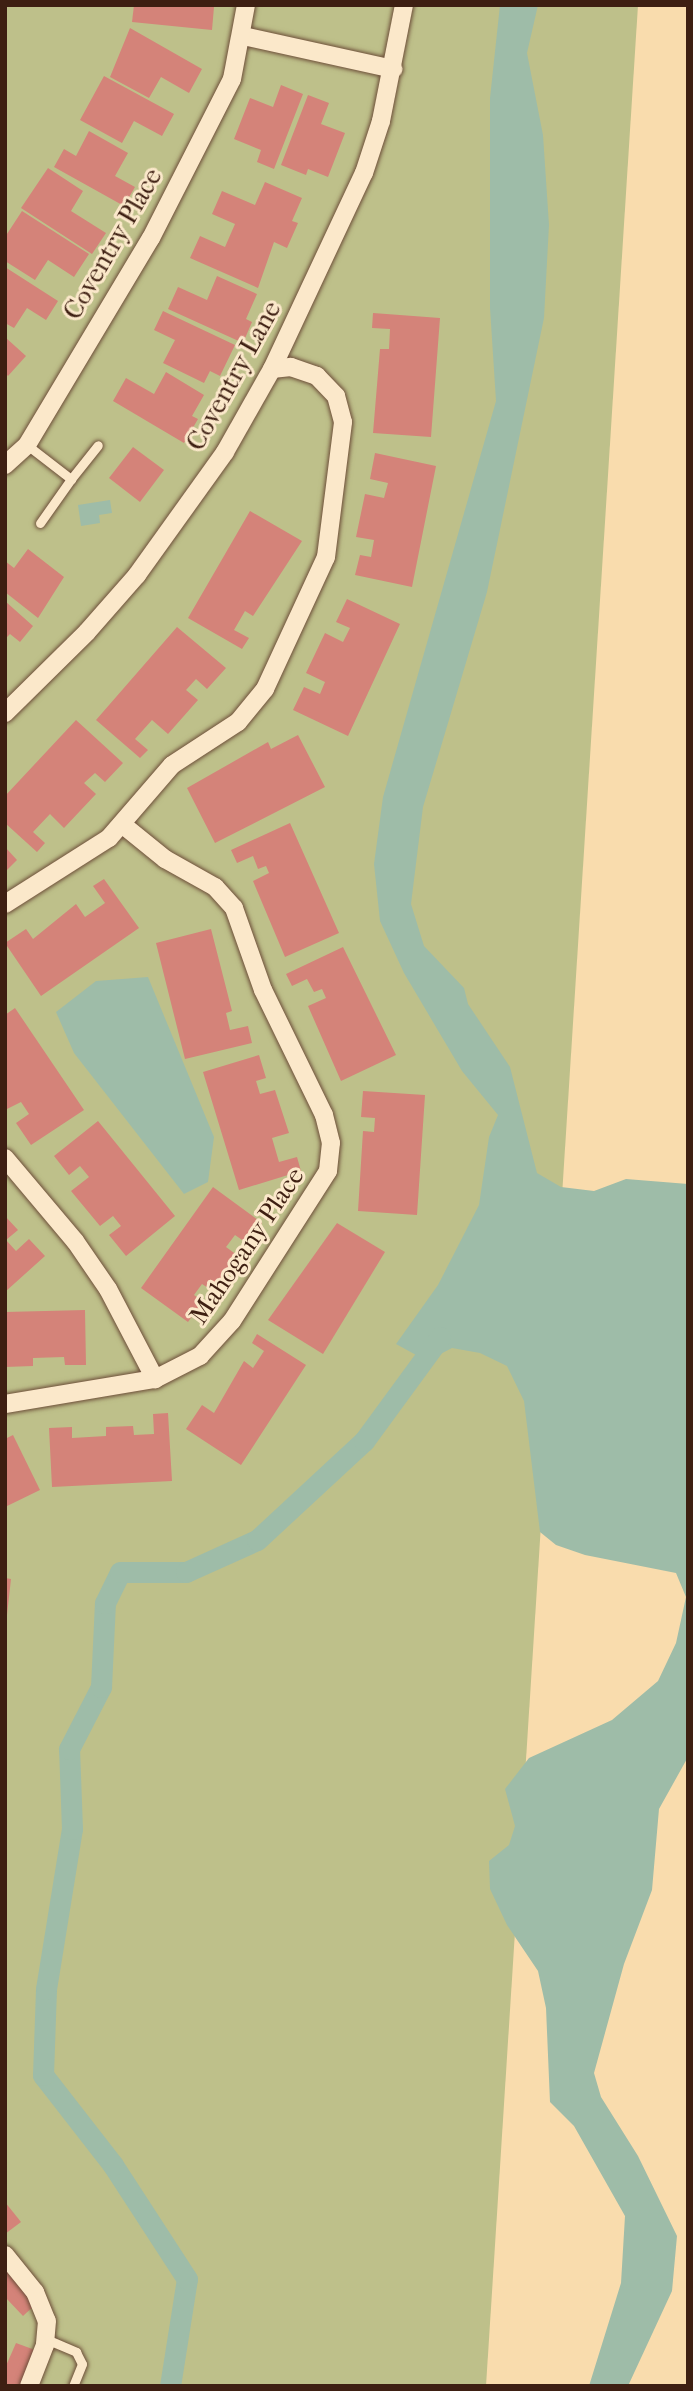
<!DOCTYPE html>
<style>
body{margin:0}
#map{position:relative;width:693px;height:2391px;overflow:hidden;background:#f9dcad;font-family:"IM FELL French Canon",serif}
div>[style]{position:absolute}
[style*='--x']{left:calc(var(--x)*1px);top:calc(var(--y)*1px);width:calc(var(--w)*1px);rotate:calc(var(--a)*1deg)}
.green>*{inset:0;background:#bec08a}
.water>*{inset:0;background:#9ebca8}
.canal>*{height:21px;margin:-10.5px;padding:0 10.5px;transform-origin:10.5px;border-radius:10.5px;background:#9ebca8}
.building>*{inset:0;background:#d48379}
.roads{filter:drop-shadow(0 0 2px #6d4e39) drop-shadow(0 0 2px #6d4e39)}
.service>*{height:9px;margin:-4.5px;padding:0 4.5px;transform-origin:4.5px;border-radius:4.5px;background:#fbe8ca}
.minor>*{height:18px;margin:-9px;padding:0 9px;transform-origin:9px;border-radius:9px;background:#fbe8ca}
span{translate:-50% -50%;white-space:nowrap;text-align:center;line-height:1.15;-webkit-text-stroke:6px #fbe8ca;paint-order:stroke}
.street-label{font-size:26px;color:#3e1f12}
.frame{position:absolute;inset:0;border:7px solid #3e1f12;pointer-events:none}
</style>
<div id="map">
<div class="green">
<i style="clip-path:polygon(5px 5px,638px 5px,486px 2386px,5px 2386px)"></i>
</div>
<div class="water">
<i style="clip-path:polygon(500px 5px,538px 5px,527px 53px,543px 135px,549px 225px,544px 318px,487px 592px,423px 807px,411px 904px,424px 946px,464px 988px,468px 1004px,510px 1067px,537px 1173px,561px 1187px,594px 1191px,626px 1179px,688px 1184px,688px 1757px,659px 1809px,652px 1890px,624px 1964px,594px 2073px,601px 2097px,638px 2156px,677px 2236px,672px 2291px,628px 2386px,589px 2386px,621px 2283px,625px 2216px,574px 2126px,550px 2102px,546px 2008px,538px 1971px,507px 1925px,490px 1889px,489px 1861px,509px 1845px,515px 1826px,505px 1789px,529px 1758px,612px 1720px,658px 1681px,676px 1643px,686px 1597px,676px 1573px,585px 1555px,556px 1545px,540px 1532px,524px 1401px,507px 1366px,480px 1353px,452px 1348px,427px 1361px,396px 1344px,438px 1285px,479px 1205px,489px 1137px,498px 1115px,462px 1071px,404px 973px,380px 921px,374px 864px,383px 797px,496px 401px,490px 308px,490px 98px)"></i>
<i style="clip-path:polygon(110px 500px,112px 513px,99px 515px,100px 523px,81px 526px,78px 505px)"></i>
<i style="clip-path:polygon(148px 977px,214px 1137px,208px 1182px,184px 1194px,74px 1053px,56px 1012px,96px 981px)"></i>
</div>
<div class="canal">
<i style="--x:170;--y:2386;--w:108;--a:-81"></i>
<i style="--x:187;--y:2279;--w:136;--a:-123"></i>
<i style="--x:113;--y:2165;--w:114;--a:-127.9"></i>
<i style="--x:43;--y:2075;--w:86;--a:-88"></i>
<i style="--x:46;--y:1989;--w:162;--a:-80.8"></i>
<i style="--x:72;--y:1829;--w:80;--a:-92.1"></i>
<i style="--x:69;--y:1749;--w:70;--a:-62.7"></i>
<i style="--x:101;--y:1687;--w:84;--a:-87.3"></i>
<i style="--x:105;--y:1603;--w:34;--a:-64"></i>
<i style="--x:120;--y:1572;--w:66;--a:0"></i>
<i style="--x:186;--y:1572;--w:78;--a:-24.3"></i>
<i style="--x:257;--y:1540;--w:146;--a:-42.8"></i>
<i style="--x:364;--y:1441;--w:129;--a:-53.8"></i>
</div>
<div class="building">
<i style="clip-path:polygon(134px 5px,214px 7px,212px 30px,132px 22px)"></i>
<i style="clip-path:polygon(130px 28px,202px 69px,189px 93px,161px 77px,149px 98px,110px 77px)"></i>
<i style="clip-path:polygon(104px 76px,174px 114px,162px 136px,134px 121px,122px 143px,80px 120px)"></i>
<i style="clip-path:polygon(281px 85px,303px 94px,274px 169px,257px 162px,261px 150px,234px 139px,250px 98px,273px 107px)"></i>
<i style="clip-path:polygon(308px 95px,329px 103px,321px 124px,345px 133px,328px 177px,308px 169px,306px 175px,281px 165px)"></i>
<i style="clip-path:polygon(89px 131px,128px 153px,115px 176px,135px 187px,124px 206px,54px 167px,64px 149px,76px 156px)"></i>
<i style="clip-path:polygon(48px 168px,83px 191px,71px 211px,106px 233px,92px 254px,21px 208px)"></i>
<i style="clip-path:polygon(265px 182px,302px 198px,292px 221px,298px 223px,287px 248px,274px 242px,258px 288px,190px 258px,200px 236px,225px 247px,235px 224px,212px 214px,222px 191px,255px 205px)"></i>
<i style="clip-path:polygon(22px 211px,89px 254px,74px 277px,48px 260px,35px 280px,5px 261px,5px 237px)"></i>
<i style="clip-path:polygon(5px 267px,58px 301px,46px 320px,27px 308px,14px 328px,5px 323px)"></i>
<i style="clip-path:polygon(217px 276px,257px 294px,246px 319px,252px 322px,243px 343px,168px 309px,178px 287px,207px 300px)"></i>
<i style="clip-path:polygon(163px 311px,235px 345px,220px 376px,210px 371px,204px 383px,163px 363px,175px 340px,154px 330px)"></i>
<i style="clip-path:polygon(373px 313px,440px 318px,431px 437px,373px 433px,380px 349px,389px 349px,390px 329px,372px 328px)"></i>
<i style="clip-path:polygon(5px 337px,26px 356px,8px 376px,5px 373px)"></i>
<i style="clip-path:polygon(166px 372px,204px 395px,192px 416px,198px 419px,184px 443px,113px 401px,126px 378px,154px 394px)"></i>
<i style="clip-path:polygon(133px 447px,164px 470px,140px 502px,109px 478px)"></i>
<i style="clip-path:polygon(375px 453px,436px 466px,412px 587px,355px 575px,360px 555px,371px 557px,374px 540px,356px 537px,365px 494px,384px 498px,388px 483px,370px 479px)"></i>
<i style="clip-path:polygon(250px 511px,302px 541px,253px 616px,245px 611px,234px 630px,249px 638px,242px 649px,188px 618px)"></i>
<i style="clip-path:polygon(28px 549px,64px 577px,38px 618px,5px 592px,5px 561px,14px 568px)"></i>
<i style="clip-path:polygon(347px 599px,400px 624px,348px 736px,293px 710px,304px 687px,320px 694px,325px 682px,306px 673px,325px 633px,343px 642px,350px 628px,336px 622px)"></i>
<i style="clip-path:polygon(5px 601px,33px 626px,20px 642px,10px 634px,5px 639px)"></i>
<i style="clip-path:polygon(177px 627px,226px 668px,207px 689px,196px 679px,186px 690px,198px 700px,168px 734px,152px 720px,135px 739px,148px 750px,140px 758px,96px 720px)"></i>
<i style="clip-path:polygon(76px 720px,123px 763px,105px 782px,95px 773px,84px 783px,96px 794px,64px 828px,50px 814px,33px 832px,45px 843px,37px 852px,5px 823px,5px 796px)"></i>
<i style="clip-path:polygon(298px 735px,325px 787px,215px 843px,187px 788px,268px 742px,271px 749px)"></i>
<i style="clip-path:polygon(290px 823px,339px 933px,285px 957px,253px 881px,269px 873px,266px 866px,258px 869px,253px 856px,237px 863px,231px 850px)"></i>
<i style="clip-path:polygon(5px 847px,17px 860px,5px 872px)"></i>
<i style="clip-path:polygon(104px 879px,139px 928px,41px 996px,5px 943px,26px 929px,33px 939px,76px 904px,85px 917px,105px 903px,93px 886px)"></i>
<i style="clip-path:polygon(211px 929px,232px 1011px,226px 1013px,230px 1030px,248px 1026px,252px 1043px,185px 1059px,156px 943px)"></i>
<i style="clip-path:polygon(343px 947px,396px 1055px,341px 1081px,308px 1006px,326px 998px,322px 989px,314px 992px,307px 979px,292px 986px,286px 974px)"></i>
<i style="clip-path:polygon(15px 1008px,84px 1110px,31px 1145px,16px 1123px,29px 1114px,21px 1102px,5px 1110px,5px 1015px)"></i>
<i style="clip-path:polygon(259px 1055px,266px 1078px,256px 1081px,260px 1094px,275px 1090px,289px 1133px,272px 1138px,279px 1162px,297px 1157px,301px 1171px,239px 1190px,203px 1072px)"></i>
<i style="clip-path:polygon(363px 1091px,425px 1095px,417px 1215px,358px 1211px,363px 1131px,374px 1132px,375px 1118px,361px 1117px)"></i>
<i style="clip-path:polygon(98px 1121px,175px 1216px,126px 1256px,109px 1235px,121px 1226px,113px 1216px,100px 1226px,71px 1191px,89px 1177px,80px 1166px,69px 1175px,54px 1156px)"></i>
<i style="clip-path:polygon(213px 1187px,262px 1223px,248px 1244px,235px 1235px,226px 1247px,241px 1258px,216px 1293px,202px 1284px,194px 1295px,203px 1301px,188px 1322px,141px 1288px)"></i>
<i style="clip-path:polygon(5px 1216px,18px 1230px,6px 1240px,16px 1251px,29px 1239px,45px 1256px,5px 1292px)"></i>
<i style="clip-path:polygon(337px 1223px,385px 1252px,323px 1354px,268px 1320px)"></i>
<i style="clip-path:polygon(85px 1310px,86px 1365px,65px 1365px,64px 1357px,33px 1358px,33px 1366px,5px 1367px,5px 1312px)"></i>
<i style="clip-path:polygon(257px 1334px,306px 1365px,241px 1465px,186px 1429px,202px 1405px,214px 1413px,244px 1361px,253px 1368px,264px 1351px,252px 1343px)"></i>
<i style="clip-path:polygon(168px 1413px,172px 1481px,52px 1487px,49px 1428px,72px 1427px,72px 1438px,106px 1436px,106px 1427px,133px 1426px,134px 1435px,154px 1434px,153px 1414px)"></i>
<i style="clip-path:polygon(13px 1435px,40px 1490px,5px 1507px,5px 1439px)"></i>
<i style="clip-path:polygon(5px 1578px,11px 1579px,7px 1615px,5px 1615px)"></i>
<i style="clip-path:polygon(5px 2202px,21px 2222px,5px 2234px)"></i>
<i style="clip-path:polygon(5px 2267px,38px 2302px,23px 2316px,5px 2297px)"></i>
<i style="clip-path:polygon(16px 2343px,35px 2350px,20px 2386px,5px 2386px,5px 2368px)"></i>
</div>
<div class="roads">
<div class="service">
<i style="--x:27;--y:445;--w:56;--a:37.7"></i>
<i style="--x:71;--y:479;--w:43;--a:-51.5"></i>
<i style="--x:40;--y:523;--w:54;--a:-54.8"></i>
<i style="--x:46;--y:2339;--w:33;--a:23"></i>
<i style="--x:76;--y:2352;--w:13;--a:63"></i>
<i style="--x:82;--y:2364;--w:24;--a:112"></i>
</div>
<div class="minor">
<i style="--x:243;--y:36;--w:154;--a:12.4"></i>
<i style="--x:5;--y:465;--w:30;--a:-42"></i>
<i style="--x:27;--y:445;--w:241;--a:-59.1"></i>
<i style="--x:151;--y:238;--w:178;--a:-63"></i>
<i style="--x:232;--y:79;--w:75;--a:-79.3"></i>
<i style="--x:5;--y:713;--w:115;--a:-44.6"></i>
<i style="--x:87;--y:632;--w:76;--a:-48.7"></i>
<i style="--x:137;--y:575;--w:151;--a:-54.4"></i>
<i style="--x:225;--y:452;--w:95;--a:-60.5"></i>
<i style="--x:272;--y:369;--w:217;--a:-64.9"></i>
<i style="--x:364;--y:173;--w:55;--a:-71.9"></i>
<i style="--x:381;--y:121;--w:118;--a:-78.8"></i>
<i style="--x:5;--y:904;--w:123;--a:-32.4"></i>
<i style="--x:109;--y:838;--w:96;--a:-49.2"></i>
<i style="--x:172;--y:765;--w:79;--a:-33.1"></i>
<i style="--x:238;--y:722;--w:43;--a:-50.7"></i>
<i style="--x:265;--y:689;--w:145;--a:-65.2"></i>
<i style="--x:326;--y:557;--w:136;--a:-82.8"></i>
<i style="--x:343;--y:422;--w:27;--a:-105"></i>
<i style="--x:336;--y:396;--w:28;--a:-134"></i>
<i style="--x:317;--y:376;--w:28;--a:-161"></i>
<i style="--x:291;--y:367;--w:19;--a:174"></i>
<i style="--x:5;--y:1158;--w:109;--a:49.9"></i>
<i style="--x:75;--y:1241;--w:58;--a:55.5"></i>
<i style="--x:108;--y:1289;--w:102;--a:62.4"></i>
<i style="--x:5;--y:1404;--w:152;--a:-9.5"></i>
<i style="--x:155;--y:1379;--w:51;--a:-27.1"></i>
<i style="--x:200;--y:1356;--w:47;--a:-47.6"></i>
<i style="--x:232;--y:1321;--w:178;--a:-57.4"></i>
<i style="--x:328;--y:1171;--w:28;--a:-84"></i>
<i style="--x:331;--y:1143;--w:29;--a:-104"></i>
<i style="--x:324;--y:1115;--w:139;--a:-116"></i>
<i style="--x:263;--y:990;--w:87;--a:-109.5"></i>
<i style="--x:234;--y:908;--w:28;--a:-132"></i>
<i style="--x:215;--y:887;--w:57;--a:-150.8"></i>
<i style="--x:165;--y:859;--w:54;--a:-141"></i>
<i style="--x:5;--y:2255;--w:48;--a:51"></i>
<i style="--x:35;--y:2292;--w:31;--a:68"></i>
<i style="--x:47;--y:2321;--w:24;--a:95"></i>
<i style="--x:45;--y:2345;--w:44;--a:111.3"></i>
</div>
</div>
<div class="street-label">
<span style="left:113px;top:244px;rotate:-60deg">Coventry Place</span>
<span style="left:234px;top:376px;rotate:-61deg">Coventry Lane</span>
<span style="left:247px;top:1246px;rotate:-56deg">Mahogany Place</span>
</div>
<div class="frame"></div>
</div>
